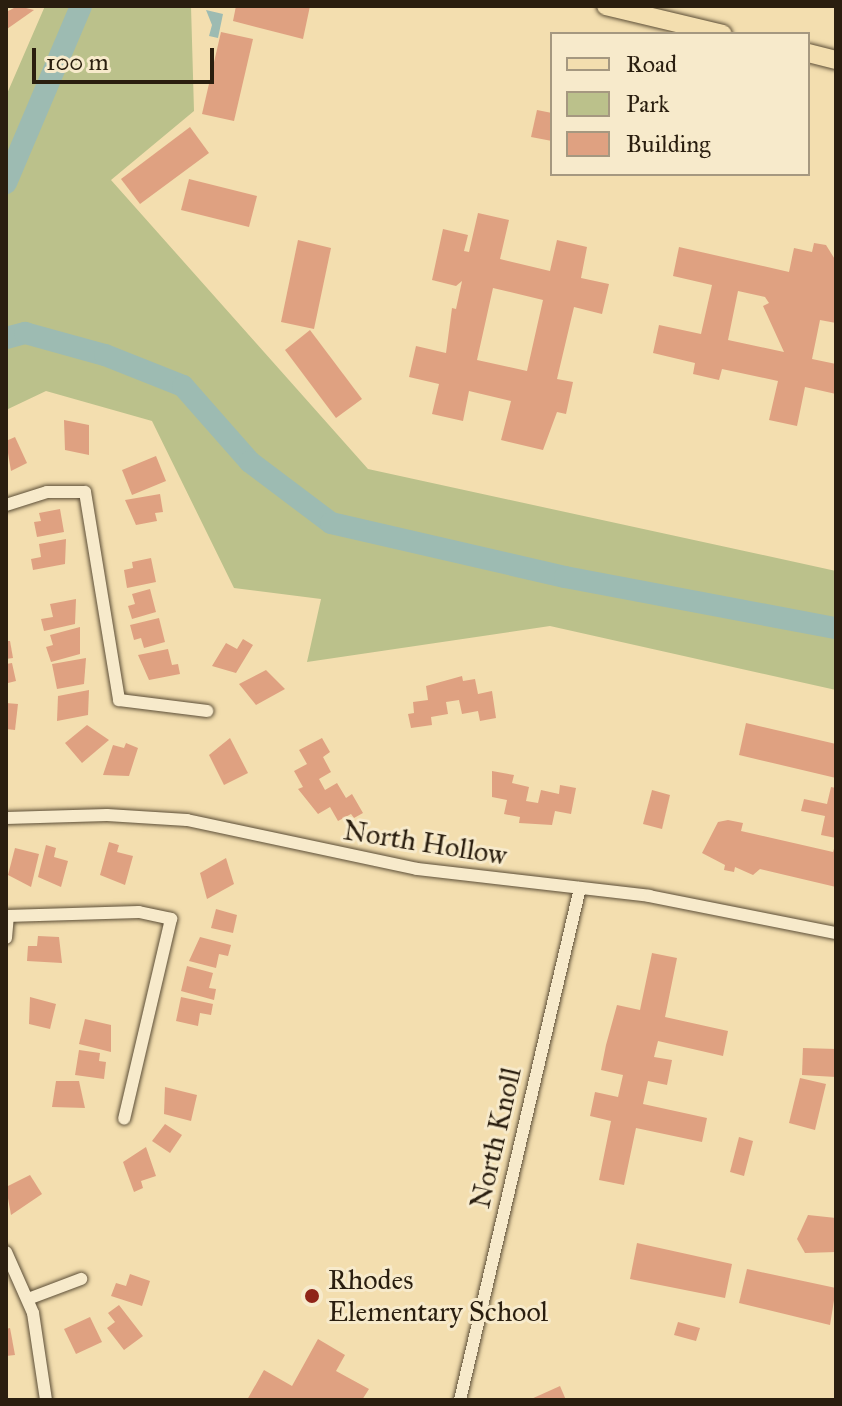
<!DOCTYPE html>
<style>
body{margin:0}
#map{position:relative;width:842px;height:1406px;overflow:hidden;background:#f3deaf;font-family:"IM FELL Great Primer",serif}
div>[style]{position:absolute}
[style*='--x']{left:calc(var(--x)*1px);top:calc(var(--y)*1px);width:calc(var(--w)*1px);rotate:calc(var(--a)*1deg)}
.green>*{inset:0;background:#bbc18b}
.water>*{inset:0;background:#9dbbb2}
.river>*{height:22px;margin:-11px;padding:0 11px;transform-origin:11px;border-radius:11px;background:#9dbbb2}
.building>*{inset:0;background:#dfa181}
.roads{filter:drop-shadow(0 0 2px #5c4e37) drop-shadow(0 0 2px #5c4e37)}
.minor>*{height:12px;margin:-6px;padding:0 6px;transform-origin:6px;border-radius:6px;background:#f7eacb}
.primary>*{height:18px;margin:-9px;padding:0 9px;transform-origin:9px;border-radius:9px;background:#f3deaf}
.dots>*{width:22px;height:22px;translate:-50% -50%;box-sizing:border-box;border:4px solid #f7eacb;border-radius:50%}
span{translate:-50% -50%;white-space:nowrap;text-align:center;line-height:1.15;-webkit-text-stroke:6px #f7eacb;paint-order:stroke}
.street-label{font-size:28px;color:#2a1e0f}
.poi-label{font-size:28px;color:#2a1e0f}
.left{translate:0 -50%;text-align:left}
.frame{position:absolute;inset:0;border:8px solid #2a1e0f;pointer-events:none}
.legend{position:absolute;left:550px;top:32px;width:260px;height:144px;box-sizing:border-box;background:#f7eacb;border:2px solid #a59880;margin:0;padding:10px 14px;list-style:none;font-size:24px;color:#2a1e0f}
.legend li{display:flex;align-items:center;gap:16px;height:40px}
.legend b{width:40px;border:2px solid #a59880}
.scale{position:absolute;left:32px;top:48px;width:182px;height:36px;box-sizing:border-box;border:4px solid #2a1e0f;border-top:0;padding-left:10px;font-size:24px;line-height:28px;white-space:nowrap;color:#2a1e0f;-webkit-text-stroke:6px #f7eacb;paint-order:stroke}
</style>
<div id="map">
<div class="green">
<i style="clip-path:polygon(45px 6px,191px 6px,194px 111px,111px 180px,368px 469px,836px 571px,836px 690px,550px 626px,307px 662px,321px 599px,234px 588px,152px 421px,46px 391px,6px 410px,6px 96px)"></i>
</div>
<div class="water">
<i style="clip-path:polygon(206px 10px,223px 14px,218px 38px,209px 36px,212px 25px)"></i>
</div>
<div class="river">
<i style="--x:6;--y:183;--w:192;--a:-67"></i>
<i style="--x:6;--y:338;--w:20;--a:-15"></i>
<i style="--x:25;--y:333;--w:83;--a:15.4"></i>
<i style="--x:105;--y:355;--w:84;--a:21.7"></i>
<i style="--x:183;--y:386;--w:101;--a:48.6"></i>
<i style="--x:250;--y:462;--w:101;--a:37"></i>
<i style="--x:331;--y:523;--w:240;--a:13"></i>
<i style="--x:565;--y:577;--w:276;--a:10.7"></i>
</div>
<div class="building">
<i style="clip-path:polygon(18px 6px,34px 10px,7px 29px,6px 12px)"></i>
<i style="clip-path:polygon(236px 6px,310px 6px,303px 39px,233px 21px)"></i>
<i style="clip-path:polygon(221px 32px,253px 39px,234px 121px,202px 114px)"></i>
<i style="clip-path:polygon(537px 110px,552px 113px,552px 141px,531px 137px)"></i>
<i style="clip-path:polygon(190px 127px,209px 153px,140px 204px,121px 179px)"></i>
<i style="clip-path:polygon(189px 179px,257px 196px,249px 227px,181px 210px)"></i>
<i style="clip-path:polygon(evenodd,478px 213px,509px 220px,500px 259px,550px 271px,557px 240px,587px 247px,581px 278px,609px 284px,602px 314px,574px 307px,557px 379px,573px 382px,566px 414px,557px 412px,543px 450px,501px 440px,511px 401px,469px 391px,463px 421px,432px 414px,439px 384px,409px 377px,416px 346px,446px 353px,452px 308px,456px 309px,462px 281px,456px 286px,432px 280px,443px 229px,468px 235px,464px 251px,469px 252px,478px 213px,493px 288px,543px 300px,527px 371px,477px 360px,493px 288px)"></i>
<i style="clip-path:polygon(298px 240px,331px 248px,314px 329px,281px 322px)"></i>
<i style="clip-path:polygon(evenodd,814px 243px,826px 245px,836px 261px,836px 323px,820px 320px,812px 359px,836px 364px,836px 394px,805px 387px,797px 426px,769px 420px,778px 381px,722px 369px,719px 380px,693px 374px,695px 363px,653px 353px,659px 325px,701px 334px,712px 285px,673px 276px,679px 247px,789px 272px,794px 248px,812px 252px,814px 243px,738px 291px,765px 297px,769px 303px,763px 306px,784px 352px,728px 340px,738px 291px)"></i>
<i style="clip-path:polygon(310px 330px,362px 399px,336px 418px,285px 350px)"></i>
<i style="clip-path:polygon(64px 420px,89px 425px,89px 455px,65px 450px)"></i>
<i style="clip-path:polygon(15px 437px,27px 463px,11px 471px,6px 441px)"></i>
<i style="clip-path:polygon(156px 456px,166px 481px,132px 495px,122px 470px)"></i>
<i style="clip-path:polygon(160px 494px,163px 512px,155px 513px,157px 521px,136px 525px,125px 500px)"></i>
<i style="clip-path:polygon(60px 509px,64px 532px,37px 537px,34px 522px,41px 521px,39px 513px)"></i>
<i style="clip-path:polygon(66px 539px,65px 564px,33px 570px,31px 559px,41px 557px,39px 544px)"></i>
<i style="clip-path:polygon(151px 558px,156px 582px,127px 588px,124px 570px,133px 568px,132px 562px)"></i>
<i style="clip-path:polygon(150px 589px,156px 612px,132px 619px,128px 606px,135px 604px,132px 594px)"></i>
<i style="clip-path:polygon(76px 599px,75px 624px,44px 631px,41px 619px,53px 617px,50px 604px)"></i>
<i style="clip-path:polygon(159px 618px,165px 642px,144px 648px,141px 638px,134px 640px,130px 625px)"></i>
<i style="clip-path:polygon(80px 627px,80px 654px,51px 662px,46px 647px,53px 645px,50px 635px)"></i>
<i style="clip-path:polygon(243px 639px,253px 645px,236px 673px,212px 666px,226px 643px,237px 649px)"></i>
<i style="clip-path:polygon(6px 641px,10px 641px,13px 658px,6px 659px)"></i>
<i style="clip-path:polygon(168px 649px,172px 665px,178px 664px,180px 674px,149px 680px,138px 655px)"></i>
<i style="clip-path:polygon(86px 658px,84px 684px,57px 689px,52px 664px)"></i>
<i style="clip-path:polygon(12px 663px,16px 681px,8px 683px,6px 691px,6px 664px)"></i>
<i style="clip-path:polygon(266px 670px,285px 689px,256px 705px,239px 684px)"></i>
<i style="clip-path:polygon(462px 676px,463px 681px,475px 679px,478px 694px,492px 691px,496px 718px,480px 721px,478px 711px,462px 714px,459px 700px,446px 702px,448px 714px,431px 717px,432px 725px,411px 728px,408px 714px,414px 713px,413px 702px,428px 700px,426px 686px)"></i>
<i style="clip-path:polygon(89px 690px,88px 715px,57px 721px,58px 696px)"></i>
<i style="clip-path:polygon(6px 703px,18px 704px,15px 730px,6px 729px)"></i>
<i style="clip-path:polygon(746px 723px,836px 744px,836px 778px,739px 755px)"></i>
<i style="clip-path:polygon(87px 725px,109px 740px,82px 763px,65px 743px)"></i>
<i style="clip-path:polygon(230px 738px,248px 773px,224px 785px,209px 755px)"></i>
<i style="clip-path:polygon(322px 738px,330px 752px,323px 757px,331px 772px,319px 779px,325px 790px,337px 783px,346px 798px,352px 794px,363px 813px,354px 818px,351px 814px,338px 821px,330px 807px,318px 814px,298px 789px,303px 787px,294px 771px,307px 764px,299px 750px)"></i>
<i style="clip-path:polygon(126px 743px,138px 748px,129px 776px,103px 775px,113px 745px,124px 748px)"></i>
<i style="clip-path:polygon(492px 771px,514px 775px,512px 783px,529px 787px,526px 801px,538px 803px,541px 790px,559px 794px,560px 785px,576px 788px,571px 814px,555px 811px,552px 825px,519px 823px,520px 817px,504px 814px,507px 800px,492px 797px)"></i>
<i style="clip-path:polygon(831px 787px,836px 788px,836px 838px,821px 835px,825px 816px,801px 811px,804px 799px,827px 804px)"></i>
<i style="clip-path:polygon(652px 790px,670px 795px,662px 829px,643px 824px)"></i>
<i style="clip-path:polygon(728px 820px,743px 823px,741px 831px,833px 852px,836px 842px,836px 887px,760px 869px,753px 875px,735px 867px,734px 872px,724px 870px,725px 865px,702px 853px,718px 822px)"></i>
<i style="clip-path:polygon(109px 842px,119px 845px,117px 852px,133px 856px,125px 885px,100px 875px)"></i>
<i style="clip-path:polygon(46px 845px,56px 848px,54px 857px,68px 861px,61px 887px,38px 877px)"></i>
<i style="clip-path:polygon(15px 848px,39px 854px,31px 887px,8px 875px)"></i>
<i style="clip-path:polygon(226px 858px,234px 884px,207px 899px,200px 873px)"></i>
<i style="clip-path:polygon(216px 909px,237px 915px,233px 933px,211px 928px)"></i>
<i style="clip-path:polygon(38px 936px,59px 937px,62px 963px,27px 961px,28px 946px,37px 946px)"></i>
<i style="clip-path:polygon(200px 937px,231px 945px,228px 956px,219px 954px,216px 968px,189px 961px)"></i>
<i style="clip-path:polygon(652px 953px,677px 958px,665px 1017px,728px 1031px,723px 1056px,658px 1041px,654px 1057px,672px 1060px,667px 1085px,648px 1081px,643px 1104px,707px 1118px,702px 1142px,636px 1128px,624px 1185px,599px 1180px,611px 1121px,590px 1116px,595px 1092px,618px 1097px,623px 1075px,601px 1070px,606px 1045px,617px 1005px,640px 1010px)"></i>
<i style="clip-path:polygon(187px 966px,213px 973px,209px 988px,216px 989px,214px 1000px,181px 991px)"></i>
<i style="clip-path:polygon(30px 997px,56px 1004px,50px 1029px,29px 1024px)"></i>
<i style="clip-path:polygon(181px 997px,213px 1004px,211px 1015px,200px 1013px,198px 1026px,176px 1021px)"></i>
<i style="clip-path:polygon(85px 1019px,111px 1025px,111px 1052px,79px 1044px)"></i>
<i style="clip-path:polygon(803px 1048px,836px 1049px,836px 1077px,802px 1075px)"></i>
<i style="clip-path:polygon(79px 1050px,100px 1053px,99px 1061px,106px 1062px,104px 1079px,75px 1075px)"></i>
<i style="clip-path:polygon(800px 1078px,826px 1084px,815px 1130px,789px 1123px)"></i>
<i style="clip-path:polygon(56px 1081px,79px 1081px,85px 1108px,52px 1107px)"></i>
<i style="clip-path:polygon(165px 1087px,197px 1095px,191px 1121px,164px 1114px)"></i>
<i style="clip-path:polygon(165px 1124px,182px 1135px,170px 1153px,152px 1141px)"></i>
<i style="clip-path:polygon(739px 1137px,753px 1141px,744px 1176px,730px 1172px)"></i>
<i style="clip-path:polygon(146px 1147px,156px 1176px,141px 1181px,143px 1188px,134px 1192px,123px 1162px)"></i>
<i style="clip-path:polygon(30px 1175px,42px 1194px,11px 1215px,6px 1187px)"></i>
<i style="clip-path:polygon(808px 1215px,836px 1218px,836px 1252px,805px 1253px,797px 1239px)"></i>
<i style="clip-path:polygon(637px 1243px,732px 1264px,725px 1298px,630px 1279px)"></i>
<i style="clip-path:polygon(747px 1269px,836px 1288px,830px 1325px,739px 1303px)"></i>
<i style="clip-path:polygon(130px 1274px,150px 1281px,142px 1306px,111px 1296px,116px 1283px,126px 1286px)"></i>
<i style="clip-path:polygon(119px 1305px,143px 1336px,124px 1350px,107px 1328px,115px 1322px,108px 1313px)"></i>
<i style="clip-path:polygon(90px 1317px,102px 1342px,76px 1354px,64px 1329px)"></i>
<i style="clip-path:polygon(678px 1322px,700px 1328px,696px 1341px,674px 1335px)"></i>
<i style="clip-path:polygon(10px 1328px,15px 1355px,6px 1356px,6px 1329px)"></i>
<i style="clip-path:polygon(318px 1339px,345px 1355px,336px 1371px,369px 1389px,362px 1400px,247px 1400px,264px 1370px,292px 1386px)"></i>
<i style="clip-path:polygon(560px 1386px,566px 1400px,529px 1400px)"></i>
</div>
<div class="roads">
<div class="minor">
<i style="--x:6;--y:505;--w:43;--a:-17.6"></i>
<i style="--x:47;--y:492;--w:38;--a:0"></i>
<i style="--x:85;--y:492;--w:211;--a:80.7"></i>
<i style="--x:119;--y:700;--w:89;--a:7.1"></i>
<i style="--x:6;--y:818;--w:101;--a:-1.7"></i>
<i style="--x:107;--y:815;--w:80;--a:3.6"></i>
<i style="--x:187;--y:820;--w:235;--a:12"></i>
<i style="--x:417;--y:869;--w:234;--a:6.6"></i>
<i style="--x:649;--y:896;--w:191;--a:11.2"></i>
<i style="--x:6;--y:916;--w:133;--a:-1.7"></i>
<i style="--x:139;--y:912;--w:33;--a:12"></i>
<i style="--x:171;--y:919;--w:205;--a:103.2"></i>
<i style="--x:6;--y:938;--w:22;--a:-85"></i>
<i style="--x:6;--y:1252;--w:67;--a:66.1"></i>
<i style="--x:33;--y:1313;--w:88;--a:81.5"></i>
<i style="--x:28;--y:1299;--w:57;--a:-20.7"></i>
<i style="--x:460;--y:1400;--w:526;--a:-76.81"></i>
</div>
<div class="primary">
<i style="--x:606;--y:6;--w:120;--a:13.5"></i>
<i style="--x:808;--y:53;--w:29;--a:14"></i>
</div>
</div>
<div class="dots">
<i style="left:312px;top:1296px;background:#8f2418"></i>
</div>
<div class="street-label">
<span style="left:425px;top:843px;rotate:9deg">North Hollow</span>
<span style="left:496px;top:1138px;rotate:-77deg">North Knoll</span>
</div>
<div class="poi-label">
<span class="left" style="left:328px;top:1296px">Rhodes<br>Elementary School</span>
</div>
<div class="frame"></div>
<ul class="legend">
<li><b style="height:10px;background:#f3deaf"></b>Road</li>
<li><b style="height:22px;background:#bbc18b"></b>Park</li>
<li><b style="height:22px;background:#dfa181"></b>Building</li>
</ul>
<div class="scale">100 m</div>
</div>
